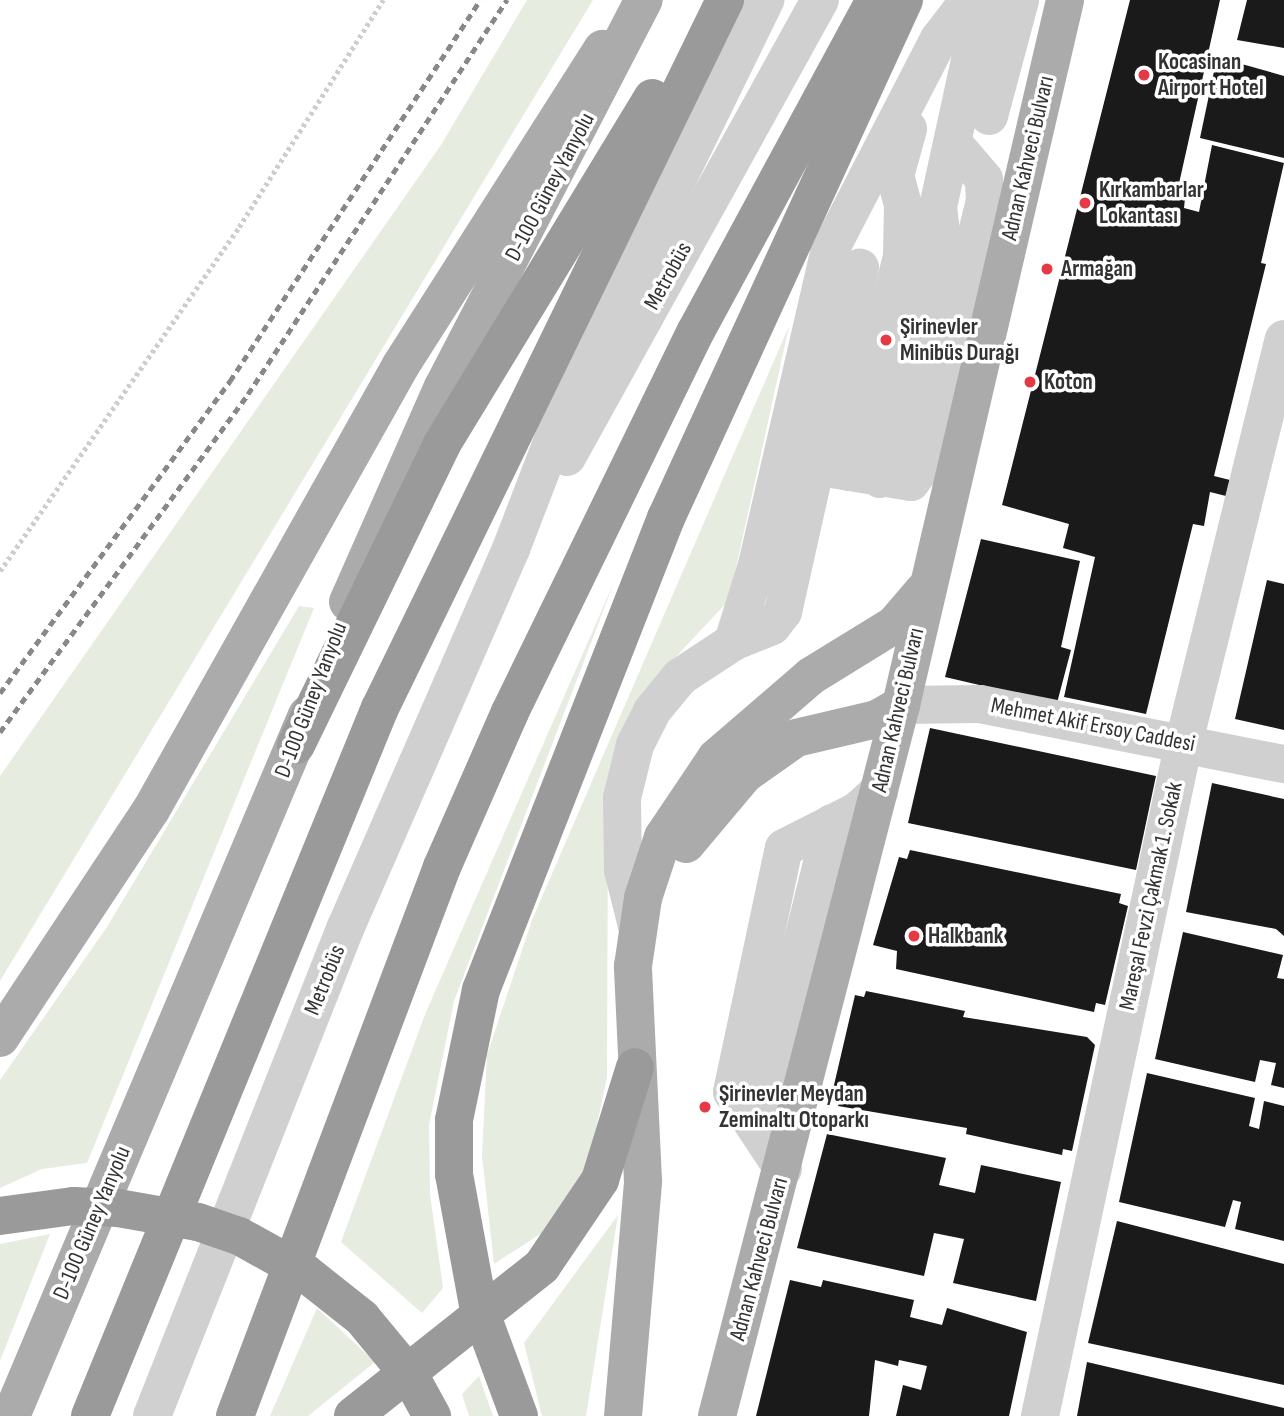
<!DOCTYPE html>
<meta charset="utf-8">
<style>
body{margin:0}
#map{position:relative;width:1284px;height:1416px;overflow:hidden;background:#fff;font-family:"Sofia Sans Condensed",sans-serif}
div>[style]{position:absolute}
[style*='--x']{left:calc(var(--x)*1px);top:calc(var(--y)*1px);width:calc(var(--w)*1px);rotate:calc(var(--a)*1deg)}
.green>*{inset:0;background:#e6ecdf}
.building>*{inset:0;background:#1a1a1a}
.path>*{height:4.5px;margin-top:-2.25px;transform-origin:0;background:repeating-linear-gradient(90deg,#cdcdcd 0 3.5px,transparent 0 7px)}
.minor>*{height:38px;margin:-19px;padding:0 19px;transform-origin:19px;border-radius:19px;background:#d0d0d0}
.major>*{height:38px;margin:-19px;padding:0 19px;transform-origin:19px;border-radius:19px;background:#ababab}
.highway>*{height:38px;margin:-19px;padding:0 19px;transform-origin:19px;border-radius:19px;background:#9a9a9a}
.rail>*{height:5px;margin-top:-2.5px;transform-origin:0;background:repeating-linear-gradient(90deg,#888 0 7px,transparent 0 12px)}
.dots>*{width:19px;height:19px;translate:-50% -50%;box-sizing:border-box;border:4px solid #fff;border-radius:50%}
span{translate:-50% -50%;white-space:nowrap;text-align:center;line-height:1.15;-webkit-text-stroke:7px #fff;paint-order:stroke}
.poi-label{font-size:23px;color:#333;font-weight:700}
.left{translate:0 -50%;text-align:left}
.street-label{font-size:23px;color:#333}
</style>
<div id="map">
<div class="green">
<i style="clip-path:polygon(527px 0,593px 0,0 981px,0 776px,441px 145px)"></i>
<i style="clip-path:polygon(789px 326px,729px 600px,643px 692px,608px 798px,607px 1077px,588px 1167px,554px 1225px,494px 1264px,482px 1156px,487px 1055px,532px 920px)"></i>
<i style="clip-path:polygon(615px 580px,454px 1001px,429px 1125px,430px 1194px,443px 1288px,422px 1313px,341px 1242px,426px 1012px)"></i>
<i style="clip-path:polygon(299px 606px,314px 608px,87px 1163px,42px 1169px,0 1188px,0 1080px,107px 927px)"></i>
<i style="clip-path:polygon(618px 1215px,586px 1416px,542px 1416px,524px 1343px)"></i>
<i style="clip-path:polygon(50px 1234px,0 1361px,0 1244px)"></i>
<i style="clip-path:polygon(317px 1308px,375px 1362px,308px 1416px,270px 1416px)"></i>
<i style="clip-path:polygon(479px 1376px,493px 1416px,469px 1416px,462px 1394px)"></i>
</div>
<div class="building">
<i style="clip-path:polygon(1130px 0,1220px 0,1178px 188px,1186px 188px,1184px 208px,1173px 239px,1184px 208px,1199px 212px,1212px 145px,1284px 163px,1261px 263px,1266px 264px,1214px 476px,1230px 480px,1226px 496px,1210px 492px,1204px 526px,1193px 524px,1146px 714px,1064px 697px,1095px 557px,1063px 548px,1069px 524px,1002px 505px)"></i>
<i style="clip-path:polygon(1247px 0,1284px 0,1284px 48px,1237px 40px)"></i>
<i style="clip-path:polygon(1217px 57px,1284px 76px,1284px 158px,1200px 138px)"></i>
<i style="clip-path:polygon(981px 539px,1080px 561px,1061px 647px,1071px 650px,1057px 703px,945px 677px)"></i>
<i style="clip-path:polygon(1267px 580px,1284px 584px,1284px 730px,1235px 719px)"></i>
<i style="clip-path:polygon(930px 728px,1156px 776px,1136px 870px,908px 823px)"></i>
<i style="clip-path:polygon(1212px 783px,1284px 799px,1284px 936px,1276px 929px,1186px 912px)"></i>
<i style="clip-path:polygon(910px 850px,1121px 894px,1119px 903px,1128px 906px,1105px 1005px,1096px 1003px,1094px 1012px,896px 969px,897px 951px,873px 945px,899px 857px,907px 859px)"></i>
<i style="clip-path:polygon(1183px 932px,1283px 955px,1277px 978px,1284px 979px,1284px 1088px,1271px 1085px,1276px 1063px,1260px 1060px,1255px 1082px,1155px 1059px)"></i>
<i style="clip-path:polygon(866px 991px,965px 1011px,963px 1017px,1087px 1037px,1095px 1045px,1072px 1151px,1063px 1149px,1062px 1155px,966px 1134px,967px 1128px,838px 1106px,840px 1100px,831px 1098px,855px 995px,864px 997px)"></i>
<i style="clip-path:polygon(1147px 1073px,1255px 1098px,1249px 1126px,1259px 1129px,1264px 1101px,1284px 1106px,1284px 1241px,1235px 1229px,1241px 1202px,1233px 1200px,1225px 1227px,1119px 1202px)"></i>
<i style="clip-path:polygon(827px 1134px,946px 1158px,939px 1185px,975px 1193px,981px 1165px,1061px 1182px,1036px 1301px,953px 1283px,964px 1239px,934px 1233px,924px 1276px,797px 1248px)"></i>
<i style="clip-path:polygon(1117px 1221px,1284px 1264px,1284px 1385px,1088px 1343px)"></i>
<i style="clip-path:polygon(790px 1280px,821px 1287px,823px 1280px,914px 1300px,910px 1317px,942px 1325px,947px 1308px,1027px 1332px,1009px 1416px,896px 1416px,903px 1385px,921px 1390px,927px 1366px,899px 1360px,898px 1366px,875px 1360px,869px 1416px,756px 1416px)"></i>
<i style="clip-path:polygon(1087px 1362px,1284px 1408px,1284px 1416px,1077px 1416px)"></i>
</div>
<div class="path">
<i style="--x:0;--y:571;--w:419;--a:-55.2"></i>
<i style="--x:239;--y:227;--w:269;--a:-57.6"></i>
</div>
<div class="minor">
<i style="--x:989;--y:116;--w:120;--a:-75"></i>
<i style="--x:902;--y:256;--w:51;--a:-88.9"></i>
<i style="--x:903;--y:205;--w:30;--a:-105"></i>
<i style="--x:895;--y:176;--w:49;--a:-74.5"></i>
<i style="--x:567;--y:457;--w:522;--a:-61.03"></i>
<i style="--x:826;--y:468;--w:86;--a:9.4"></i>
<i style="--x:911;--y:482;--w:14;--a:-54"></i>
<i style="--x:919;--y:471;--w:278;--a:-76.3"></i>
<i style="--x:985;--y:201;--w:22;--a:-93"></i>
<i style="--x:984;--y:179;--w:46;--a:-130.6"></i>
<i style="--x:849;--y:472;--w:222;--a:-76.2"></i>
<i style="--x:902;--y:256;--w:61;--a:-53.7"></i>
<i style="--x:938;--y:207;--w:212;--a:-77.7"></i>
<i style="--x:880;--y:479;--w:247;--a:-75.5"></i>
<i style="--x:942;--y:240;--w:33;--a:-97"></i>
<i style="--x:733;--y:642;--w:81;--a:-72.7"></i>
<i style="--x:757;--y:565;--w:321;--a:-77"></i>
<i style="--x:829;--y:252;--w:240;--a:-62.7"></i>
<i style="--x:939;--y:39;--w:49;--a:-52.4"></i>
<i style="--x:901;--y:705;--w:79;--a:-0.7"></i>
<i style="--x:980;--y:704;--w:310;--a:11.2"></i>
<i style="--x:638;--y:930;--w:62;--a:-104"></i>
<i style="--x:623;--y:870;--w:72;--a:-90.8"></i>
<i style="--x:622;--y:798;--w:55;--a:-76.2"></i>
<i style="--x:635;--y:745;--w:38;--a:-63"></i>
<i style="--x:652;--y:711;--w:44;--a:-50.5"></i>
<i style="--x:680;--y:677;--w:64;--a:-33.4"></i>
<i style="--x:733;--y:642;--w:42;--a:-22.3"></i>
<i style="--x:772;--y:626;--w:18;--a:-52"></i>
<i style="--x:783;--y:612;--w:353;--a:-77.4"></i>
<i style="--x:757;--y:1126;--w:312;--a:-76.1"></i>
<i style="--x:783;--y:1169;--w:92;--a:-123.5"></i>
<i style="--x:732;--y:1092;--w:249;--a:-78"></i>
<i style="--x:784;--y:848;--w:82;--a:-26.9"></i>
<i style="--x:857;--y:811;--w:30;--a:-42"></i>
<i style="--x:152;--y:1416;--w:524;--a:-68.38"></i>
<i style="--x:345;--y:929;--w:415;--a:-66.4"></i>
<i style="--x:511;--y:549;--w:148;--a:-69"></i>
<i style="--x:564;--y:411;--w:458;--a:-63.9"></i>
<i style="--x:1040;--y:1416;--w:689;--a:-77.94"></i>
<i style="--x:1184;--y:742;--w:415;--a:-76.1"></i>
</div>
<div class="major">
<i style="--x:348;--y:602;--w:235;--a:-66.2"></i>
<i style="--x:443;--y:387;--w:436;--a:-62.6"></i>
<i style="--x:686;--y:844;--w:92;--a:-49.9"></i>
<i style="--x:745;--y:774;--w:62;--a:-35.2"></i>
<i style="--x:796;--y:738;--w:83;--a:-13.2"></i>
<i style="--x:877;--y:719;--w:28;--a:-30"></i>
<i style="--x:0;--y:1038;--w:273;--a:-56.5"></i>
<i style="--x:151;--y:810;--w:510;--a:-60.67"></i>
<i style="--x:401;--y:365;--w:375;--a:-57.5"></i>
<i style="--x:11;--y:1416;--w:761;--a:-67.11"></i>
<i style="--x:623;--y:1416;--w:236;--a:-85.1"></i>
<i style="--x:643;--y:1181;--w:215;--a:-92.7"></i>
<i style="--x:633;--y:966;--w:69;--a:-81.6"></i>
<i style="--x:643;--y:898;--w:64;--a:-71.8"></i>
<i style="--x:663;--y:837;--w:95;--a:-56.1"></i>
<i style="--x:716;--y:758;--w:125;--a:-40.8"></i>
<i style="--x:811;--y:676;--w:97;--a:-31.6"></i>
<i style="--x:894;--y:625;--w:46;--a:-49.4"></i>
<i style="--x:717;--y:1416;--w:734;--a:-75.49"></i>
<i style="--x:901;--y:705;--w:724;--a:-76.9"></i>
</div>
<div class="highway">
<i style="--x:296;--y:745;--w:335;--a:-64.1"></i>
<i style="--x:442;--y:444;--w:405;--a:-58.7"></i>
<i style="--x:0;--y:1216;--w:74;--a:-7.8"></i>
<i style="--x:73;--y:1206;--w:45;--a:2.5"></i>
<i style="--x:118;--y:1208;--w:81;--a:9.9"></i>
<i style="--x:198;--y:1222;--w:43;--a:18.9"></i>
<i style="--x:239;--y:1236;--w:74;--a:29"></i>
<i style="--x:304;--y:1272;--w:74;--a:38.4"></i>
<i style="--x:362;--y:1318;--w:75;--a:50.4"></i>
<i style="--x:410;--y:1376;--w:46;--a:61.2"></i>
<i style="--x:90;--y:1416;--w:765;--a:-67.73"></i>
<i style="--x:380;--y:708;--w:788;--a:-64.02"></i>
<i style="--x:235;--y:1416;--w:587;--a:-69.34"></i>
<i style="--x:442;--y:867;--w:169;--a:-66.3"></i>
<i style="--x:510;--y:712;--w:424;--a:-64"></i>
<i style="--x:696;--y:331;--w:376;--a:-61.6"></i>
<i style="--x:353;--y:1416;--w:241;--a:-38.4"></i>
<i style="--x:542;--y:1266;--w:104;--a:-56"></i>
<i style="--x:600;--y:1180;--w:118;--a:-72.8"></i>
<i style="--x:519;--y:1416;--w:118;--a:-110.3"></i>
<i style="--x:478;--y:1305;--w:133;--a:-100.4"></i>
<i style="--x:454;--y:1174;--w:54;--a:-90"></i>
<i style="--x:454;--y:1120;--w:133;--a:-78.3"></i>
<i style="--x:481;--y:990;--w:507;--a:-68.6"></i>
<i style="--x:666;--y:518;--w:570;--a:-65.32"></i>
</div>
<div class="rail">
<i style="--x:0;--y:693;--w:388;--a:-53.6"></i>
<i style="--x:230;--y:381;--w:456;--a:-56.7"></i>
<i style="--x:0;--y:732;--w:419;--a:-53.7"></i>
<i style="--x:248;--y:394;--w:472;--a:-56.7"></i>
</div>
<div class="dots">
<i style="left:1144px;top:75px;background:#e63946"></i>
<i style="left:1085px;top:203px;background:#e63946"></i>
<i style="left:1047px;top:269px;background:#e63946"></i>
<i style="left:886px;top:340px;background:#e63946"></i>
<i style="left:1030px;top:382px;background:#e63946"></i>
<i style="left:914px;top:936px;background:#e63946"></i>
<i style="left:705px;top:1107px;background:#e63946"></i>
</div>
<div class="poi-label">
<span class="left" style="left:1158px;top:75px">Kocasinan<br>Airport Hotel</span>
<span class="left" style="left:1099px;top:203px">Kırkambarlar<br>Lokantası</span>
<span class="left" style="left:1061px;top:269px">Armağan</span>
<span class="left" style="left:900px;top:340px">Şirinevler<br>Minibüs Durağı</span>
<span class="left" style="left:1044px;top:382px">Koton</span>
<span class="left" style="left:928px;top:936px">Halkbank</span>
<span class="left" style="left:719px;top:1107px">Şirinevler Meydan<br>Zeminaltı Otoparkı</span>
</div>
<div class="street-label">
<span style="left:1028px;top:158px;rotate:-77deg">Adnan Kahveci Bulvarı</span>
<span style="left:550px;top:187px;rotate:-62deg">D-100 Güney Yanyolu</span>
<span style="left:668px;top:276px;rotate:-61deg">Metrobüs</span>
<span style="left:311px;top:700px;rotate:-69deg">D-100 Güney Yanyolu</span>
<span style="left:898px;top:710px;rotate:-77deg">Adnan Kahveci Bulvarı</span>
<span style="left:1093px;top:725px;rotate:11deg">Mehmet Akif Ersoy Caddesi</span>
<span style="left:1151px;top:896px;rotate:-78deg">Mareşal Fevzi Çakmak 1. Sokak</span>
<span style="left:325px;top:980px;rotate:-68deg">Metrobüs</span>
<span style="left:92px;top:1223px;rotate:-67deg">D-100 Güney Yanyolu</span>
<span style="left:759px;top:1259px;rotate:-75deg">Adnan Kahveci Bulvarı</span>
</div>
</div>
